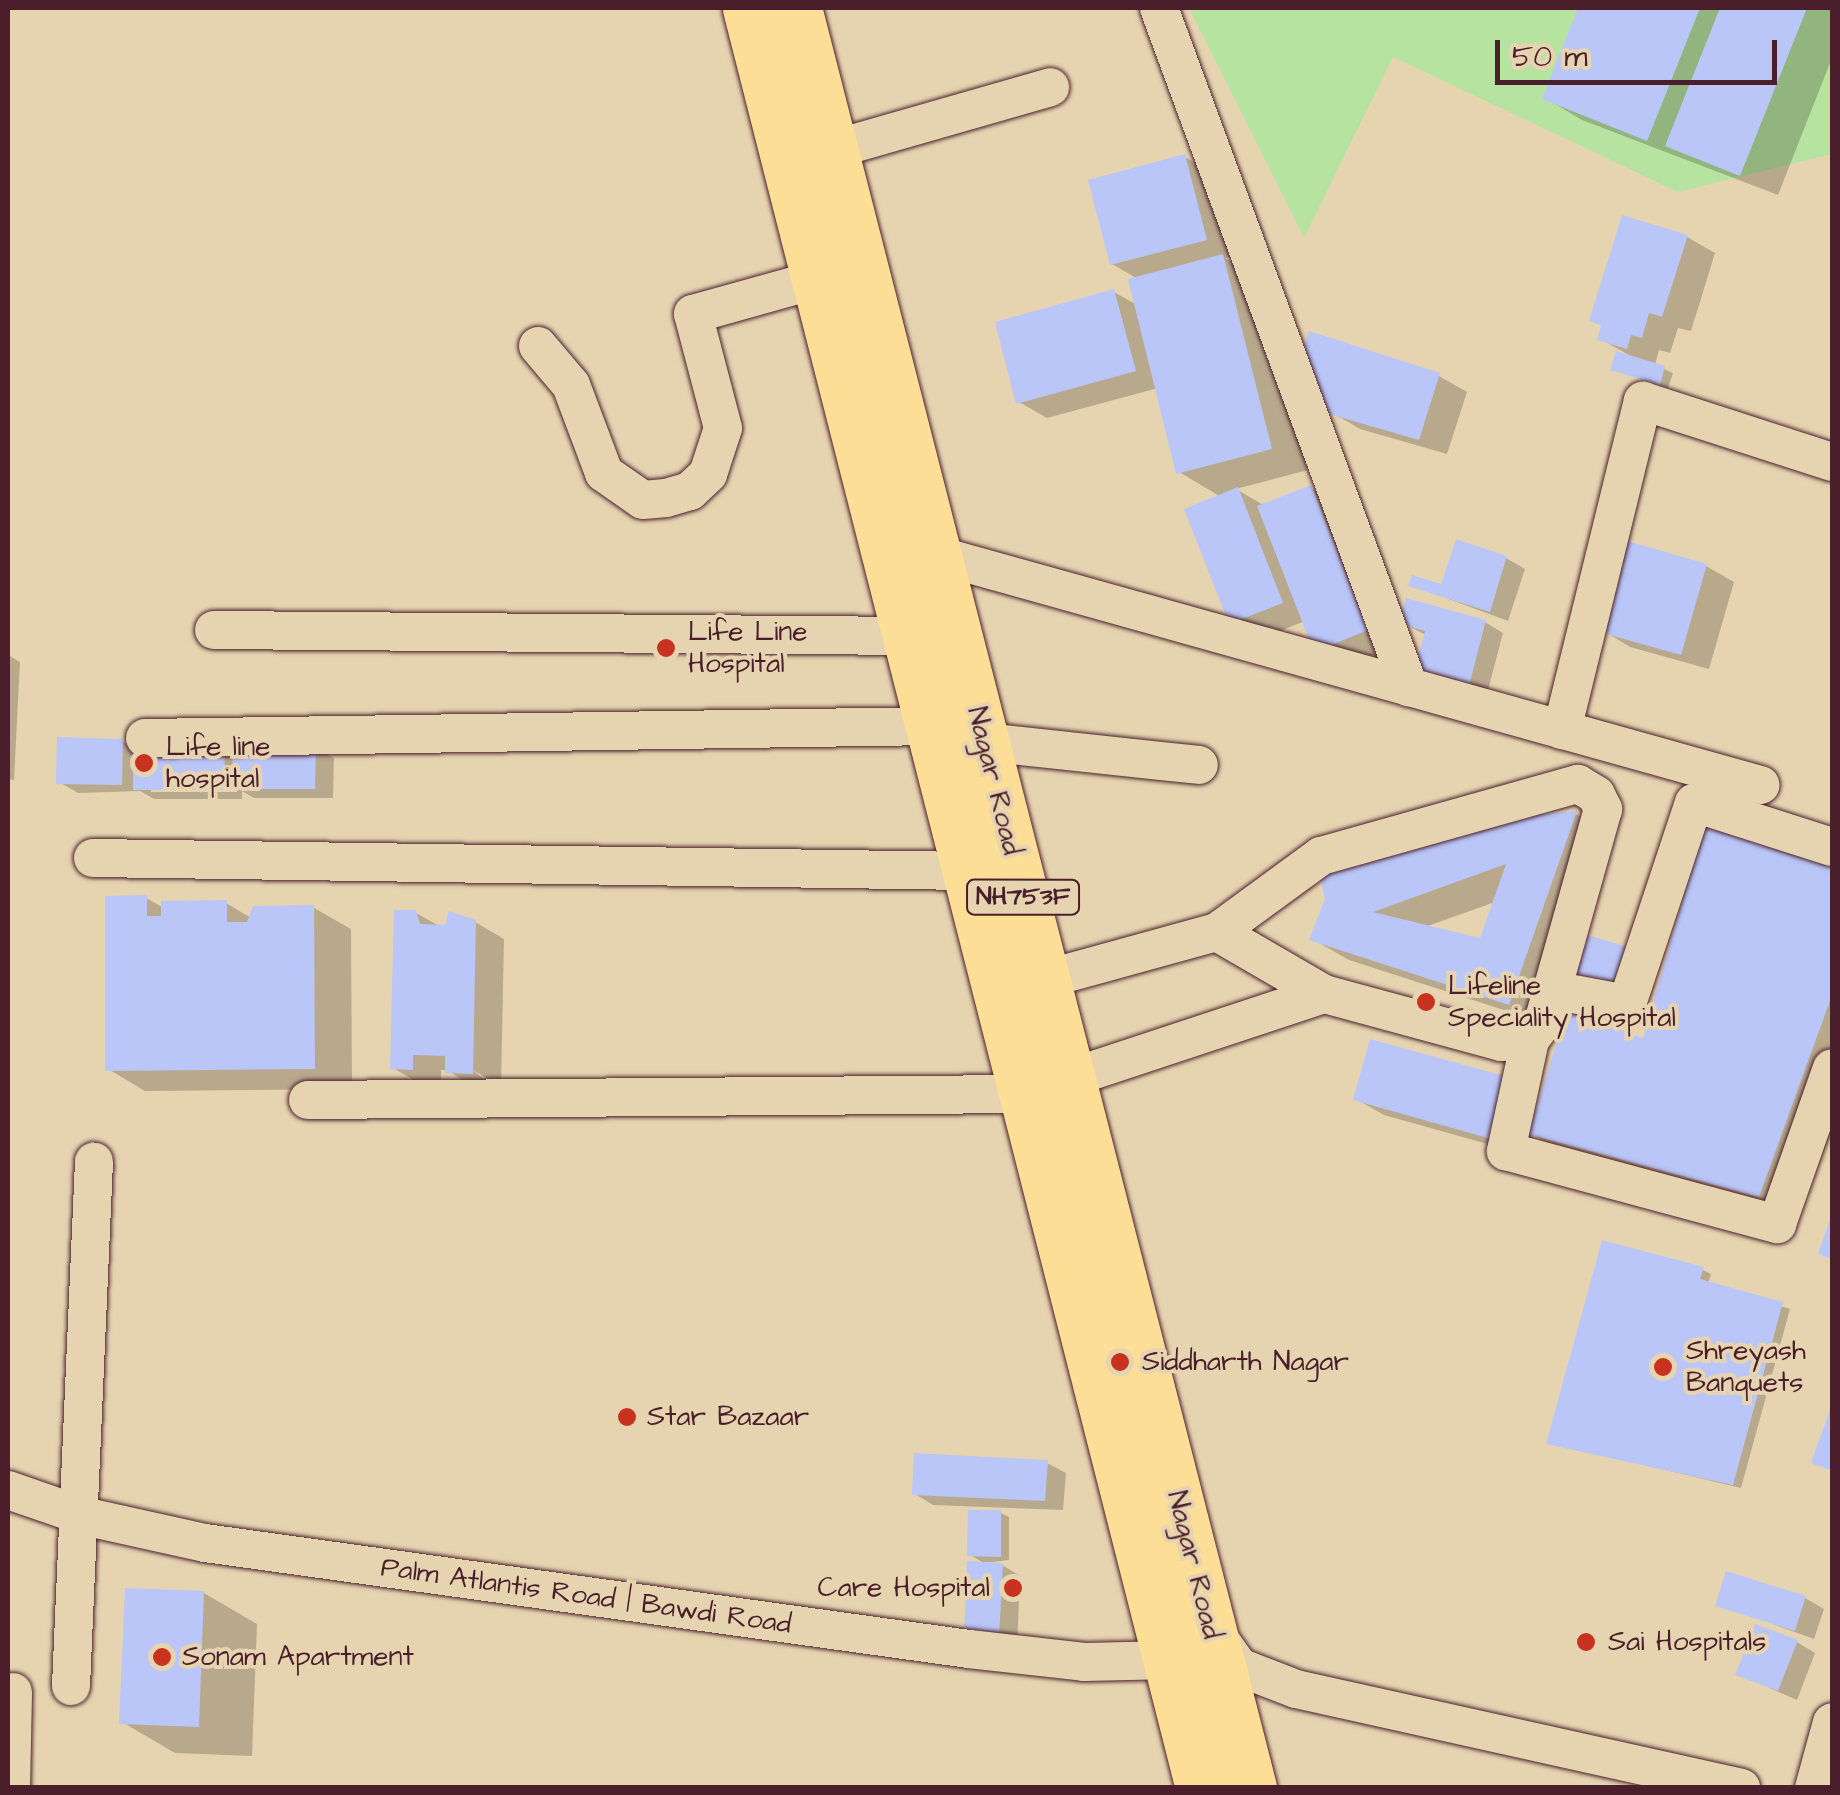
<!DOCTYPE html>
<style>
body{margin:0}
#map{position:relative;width:1840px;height:1795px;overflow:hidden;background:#e6d4b1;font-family:"Architects Daughter",sans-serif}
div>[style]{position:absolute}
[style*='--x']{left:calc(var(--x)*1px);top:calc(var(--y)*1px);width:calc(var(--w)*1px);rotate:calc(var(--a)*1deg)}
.green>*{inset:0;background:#b7e3a0}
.shadow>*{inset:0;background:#0003}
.building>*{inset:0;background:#b9c6f7}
.roads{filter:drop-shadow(0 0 2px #4a1f2b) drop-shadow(0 0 2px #4a1f2b)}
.minor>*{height:38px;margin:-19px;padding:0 19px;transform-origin:19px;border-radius:19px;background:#e6d4b1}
.highway>*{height:55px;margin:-27.5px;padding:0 27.5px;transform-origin:27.5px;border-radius:27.5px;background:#fcde96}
.dots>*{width:28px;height:28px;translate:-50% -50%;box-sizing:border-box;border:5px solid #e6d4b1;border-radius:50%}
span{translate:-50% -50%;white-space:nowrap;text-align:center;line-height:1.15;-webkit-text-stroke:8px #e6d4b1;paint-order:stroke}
.shield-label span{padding:2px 8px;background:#e6d4b1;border:2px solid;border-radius:8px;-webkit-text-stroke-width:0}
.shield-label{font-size:25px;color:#4a1f2b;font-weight:700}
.poi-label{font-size:28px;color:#4a1f2b}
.left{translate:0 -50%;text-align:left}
.right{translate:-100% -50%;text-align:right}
.street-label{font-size:28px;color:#4a1f2b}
.frame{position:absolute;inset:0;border:10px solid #4a1f2b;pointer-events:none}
.scale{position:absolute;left:1495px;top:40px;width:282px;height:45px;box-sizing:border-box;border:5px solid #4a1f2b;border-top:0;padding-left:12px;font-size:30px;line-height:35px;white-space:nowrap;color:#4a1f2b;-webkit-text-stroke:8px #e6d4b1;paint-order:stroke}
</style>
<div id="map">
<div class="green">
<i style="clip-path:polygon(1189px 8px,1832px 8px,1832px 154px,1678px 192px,1393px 57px,1304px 238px)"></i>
</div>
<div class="shadow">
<i style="clip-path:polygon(1581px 8px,1832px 8px,1832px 58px,1778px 195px,1582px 120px,1545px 98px)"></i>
<i style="clip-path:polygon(1185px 157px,1213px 173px,1234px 256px,1225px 258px,1261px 279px,1308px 470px,1236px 489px,1265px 506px,1311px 488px,1339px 504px,1395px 646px,1344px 666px,1305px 621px,1259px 639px,1231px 622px,1221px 497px,1179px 472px,1158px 388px,1047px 418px,1019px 402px,1114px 292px,1137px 305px,1138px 279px,1112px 264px)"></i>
<i style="clip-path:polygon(1687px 237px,1715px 253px,1691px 331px,1678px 328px,1670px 353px,1659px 350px,1655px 365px,1673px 373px,1668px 388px,1613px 369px,1629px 355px,1600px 339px,1604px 327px,1592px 320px)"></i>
<i style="clip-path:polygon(1310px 334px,1439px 376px,1467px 392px,1447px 454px,1360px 429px,1331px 412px)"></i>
<i style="clip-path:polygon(1506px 558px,1525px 569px,1508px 621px,1411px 585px,1443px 587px)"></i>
<i style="clip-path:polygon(1706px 566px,1734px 582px,1709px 669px,1630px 647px,1602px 630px)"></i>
<i style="clip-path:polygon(1485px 622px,1503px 633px,1487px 694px,1436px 680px,1426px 635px,1402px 623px)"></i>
<i style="clip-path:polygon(8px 655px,20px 662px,14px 780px,8px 779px)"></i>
<i style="clip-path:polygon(evenodd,122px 741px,139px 751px,224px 750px,235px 757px,315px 748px,334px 758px,333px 798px,254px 798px,242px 791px,242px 799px,154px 799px,140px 791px,78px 793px,59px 782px,122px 741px,151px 787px,237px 787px,237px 792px,151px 792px,151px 787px)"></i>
<i style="clip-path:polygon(evenodd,1576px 814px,1613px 835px,1547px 1024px,1349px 960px,1312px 939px,1524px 818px,1576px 814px,1495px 902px,1482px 941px,1425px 927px,1495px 902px)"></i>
<i style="clip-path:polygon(1706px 828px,1832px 867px,1832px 1130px,1797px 1217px,1568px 1155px,1528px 1132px,1523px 1154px,1384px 1115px,1356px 1099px,1529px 1128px,1644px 1041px)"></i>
<i style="clip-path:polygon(146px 898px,164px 908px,226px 903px,251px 918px,314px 908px,351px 929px,352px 1089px,145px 1091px,108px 1069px)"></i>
<i style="clip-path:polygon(416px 913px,441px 927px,475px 922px,504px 939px,501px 1087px,473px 1070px,494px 1088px,475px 1088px,447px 1070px,441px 1070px,441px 1084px,421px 1084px,393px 1068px)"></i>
<i style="clip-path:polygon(1703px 1270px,1711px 1274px,1708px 1284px,1790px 1309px,1741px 1488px,1549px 1442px)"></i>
<i style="clip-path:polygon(1047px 1463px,1066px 1473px,1063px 1510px,933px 1505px,915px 1494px)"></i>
<i style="clip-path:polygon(1001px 1513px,1009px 1517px,1009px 1560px,984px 1563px,970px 1555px)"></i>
<i style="clip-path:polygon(1002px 1565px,1020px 1576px,1017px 1647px,985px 1645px)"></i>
<i style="clip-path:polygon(204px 1593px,257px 1624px,252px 1756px,175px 1753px,122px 1722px)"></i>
<i style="clip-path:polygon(1805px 1598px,1824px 1609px,1814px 1639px,1718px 1604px)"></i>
<i style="clip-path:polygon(1797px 1642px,1815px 1653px,1797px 1700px,1738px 1674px)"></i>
</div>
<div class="building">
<i style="clip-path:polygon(1578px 8px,1700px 8px,1647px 141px,1542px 99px)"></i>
<i style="clip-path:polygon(1720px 8px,1807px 8px,1740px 176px,1665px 146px)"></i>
<i style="clip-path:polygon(1185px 154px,1207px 240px,1110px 265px,1088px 180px)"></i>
<i style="clip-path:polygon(1622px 215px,1688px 235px,1662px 317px,1649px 313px,1642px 338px,1631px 335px,1627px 349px,1597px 340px,1601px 325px,1589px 321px)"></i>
<i style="clip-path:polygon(1223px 254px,1272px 449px,1176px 474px,1128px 279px)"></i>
<i style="clip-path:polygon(1114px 289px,1136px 371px,1016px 404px,995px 322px)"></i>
<i style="clip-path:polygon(1309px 331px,1440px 373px,1419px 440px,1329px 414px,1300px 356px)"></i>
<i style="clip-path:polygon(1616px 351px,1665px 366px,1660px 385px,1610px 370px)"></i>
<i style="clip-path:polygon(1311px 485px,1368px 630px,1314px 652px,1257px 506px)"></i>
<i style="clip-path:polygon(1238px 487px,1283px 603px,1229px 624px,1184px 509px)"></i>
<i style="clip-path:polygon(1456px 539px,1507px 556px,1490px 612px,1408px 586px,1412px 575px,1441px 584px)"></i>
<i style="clip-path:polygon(1624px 540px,1707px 564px,1681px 655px,1599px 632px)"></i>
<i style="clip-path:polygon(1406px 598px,1486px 620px,1469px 686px,1414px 671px,1425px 631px,1399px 624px)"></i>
<i style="clip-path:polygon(57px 737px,123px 739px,122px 785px,56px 784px)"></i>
<i style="clip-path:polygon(233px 745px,316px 745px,315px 789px,232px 789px)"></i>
<i style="clip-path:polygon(133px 748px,225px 748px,224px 790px,133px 790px)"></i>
<i style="clip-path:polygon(evenodd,1577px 811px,1509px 1005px,1309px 940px,1325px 899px,1318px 867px,1523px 816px,1577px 811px,1506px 864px,1480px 938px,1373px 912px,1506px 864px)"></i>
<i style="clip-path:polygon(1704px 825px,1832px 865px,1832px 995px,1759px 1197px,1528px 1134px,1567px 1011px,1643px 1038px)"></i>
<i style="clip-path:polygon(147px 895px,147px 916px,161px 916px,161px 901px,227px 900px,227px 922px,247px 922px,253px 906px,314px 905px,315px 1069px,105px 1071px,105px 896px)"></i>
<i style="clip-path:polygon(394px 910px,416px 910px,420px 924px,445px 925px,449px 911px,476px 920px,473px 1074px,445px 1073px,445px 1056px,413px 1055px,413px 1070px,390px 1069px)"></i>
<i style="clip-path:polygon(1581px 933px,1634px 949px,1620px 988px,1569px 972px)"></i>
<i style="clip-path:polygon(1370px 1039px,1508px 1077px,1495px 1140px,1353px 1100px)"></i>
<i style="clip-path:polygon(1832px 1214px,1832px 1259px,1818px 1254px)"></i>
<i style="clip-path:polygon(1602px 1240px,1704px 1267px,1700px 1279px,1783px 1302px,1733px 1485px,1546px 1444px)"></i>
<i style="clip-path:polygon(1832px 1404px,1832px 1471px,1811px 1463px)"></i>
<i style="clip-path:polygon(914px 1453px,1048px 1460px,1045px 1501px,912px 1495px)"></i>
<i style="clip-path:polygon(968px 1510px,1001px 1510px,1001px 1557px,967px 1556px)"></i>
<i style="clip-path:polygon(967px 1561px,1003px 1563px,999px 1637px,964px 1636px)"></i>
<i style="clip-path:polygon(1726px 1571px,1806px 1596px,1795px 1631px,1715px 1606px)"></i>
<i style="clip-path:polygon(125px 1588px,204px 1591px,199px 1727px,119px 1724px)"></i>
<i style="clip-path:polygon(1755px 1624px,1798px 1640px,1778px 1691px,1735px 1675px)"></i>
</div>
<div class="roads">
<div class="minor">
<i style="--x:1159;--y:8;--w:724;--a:69.79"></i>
<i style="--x:831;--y:150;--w:228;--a:-16"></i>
<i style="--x:538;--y:346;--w:51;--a:49.8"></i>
<i style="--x:571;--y:385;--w:94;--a:69.4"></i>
<i style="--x:604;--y:473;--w:47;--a:34.7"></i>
<i style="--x:643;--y:500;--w:23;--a:-5"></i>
<i style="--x:666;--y:498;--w:25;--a:-16"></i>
<i style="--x:690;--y:491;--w:25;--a:-43"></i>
<i style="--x:708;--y:474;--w:48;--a:-71.9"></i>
<i style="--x:723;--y:428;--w:118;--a:-104.7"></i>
<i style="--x:693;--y:314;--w:130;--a:-15.6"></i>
<i style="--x:937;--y:555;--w:855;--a:15.61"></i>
<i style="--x:214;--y:630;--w:695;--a:0.49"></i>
<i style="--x:1562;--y:730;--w:339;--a:-76.2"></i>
<i style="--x:1643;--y:401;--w:199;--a:17.9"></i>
<i style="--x:145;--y:738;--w:787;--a:-0.87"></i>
<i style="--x:984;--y:742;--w:216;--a:6.1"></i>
<i style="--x:93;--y:858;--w:876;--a:0.85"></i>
<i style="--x:1217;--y:932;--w:124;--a:30.1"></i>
<i style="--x:1046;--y:979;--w:177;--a:-15.4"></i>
<i style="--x:1217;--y:932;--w:129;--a:-36.2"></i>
<i style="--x:1321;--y:856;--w:267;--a:-15.7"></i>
<i style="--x:1578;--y:784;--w:21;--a:31"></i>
<i style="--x:1596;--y:795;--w:16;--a:63"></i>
<i style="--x:1603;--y:809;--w:221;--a:105.7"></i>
<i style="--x:1543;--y:1022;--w:22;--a:126"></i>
<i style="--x:1530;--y:1040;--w:29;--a:176"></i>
<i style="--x:1501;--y:1042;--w:183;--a:-164.8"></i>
<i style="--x:1324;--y:994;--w:268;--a:161.7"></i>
<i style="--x:1552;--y:990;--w:76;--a:10.6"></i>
<i style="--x:1627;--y:1004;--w:212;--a:-71.6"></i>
<i style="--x:1694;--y:803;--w:145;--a:17.7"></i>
<i style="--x:1530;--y:1040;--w:114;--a:102.2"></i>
<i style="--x:1506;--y:1151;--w:281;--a:15.1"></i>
<i style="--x:1777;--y:1224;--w:165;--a:-70.6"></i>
<i style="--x:308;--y:1100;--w:716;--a:-0.48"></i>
<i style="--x:8;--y:1490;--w:79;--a:19.1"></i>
<i style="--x:83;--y:1516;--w:125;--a:12.5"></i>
<i style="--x:205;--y:1543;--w:771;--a:7.9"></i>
<i style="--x:969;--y:1649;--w:116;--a:6.4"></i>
<i style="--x:1084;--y:1662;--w:88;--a:-1.3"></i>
<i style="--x:1215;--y:1633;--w:42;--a:54.8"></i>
<i style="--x:1239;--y:1667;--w:61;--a:21.1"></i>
<i style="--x:1296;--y:1689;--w:456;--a:12.5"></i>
<i style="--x:71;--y:1686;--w:525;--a:-87.49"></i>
<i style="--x:11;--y:1788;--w:96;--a:-88.8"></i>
<i style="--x:1814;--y:1788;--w:68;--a:-74.7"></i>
</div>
<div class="highway">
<i style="--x:750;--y:8;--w:1837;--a:75.72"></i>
<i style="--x:794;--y:8;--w:1837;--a:75.66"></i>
</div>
</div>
<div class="dots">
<i style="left:666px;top:648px;background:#c8321e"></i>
<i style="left:144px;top:763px;background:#c8321e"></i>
<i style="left:1426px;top:1002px;background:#c8321e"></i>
<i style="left:1120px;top:1362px;background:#c8321e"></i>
<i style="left:1663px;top:1367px;background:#c8321e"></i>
<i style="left:627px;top:1417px;background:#c8321e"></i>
<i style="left:1013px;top:1588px;background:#c8321e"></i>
<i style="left:1586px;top:1642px;background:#c8321e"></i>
<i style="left:162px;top:1657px;background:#c8321e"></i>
</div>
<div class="shield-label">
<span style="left:1023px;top:897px">NH753F</span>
</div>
<div class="poi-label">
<span class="left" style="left:688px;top:648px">Life Line<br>Hospital</span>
<span class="left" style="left:166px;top:763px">Life line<br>hospital</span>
<span class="left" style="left:1448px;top:1002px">Lifeline<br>Speciality Hospital</span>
<span class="left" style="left:1686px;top:1367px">Shreyash<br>Banquets</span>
<span class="left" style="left:1142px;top:1362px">Siddharth Nagar</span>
<span class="left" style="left:647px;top:1417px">Star Bazaar</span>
<span class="right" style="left:990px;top:1588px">Care Hospital</span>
<span class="left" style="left:1608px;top:1642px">Sai Hospitals</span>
<span class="left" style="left:182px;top:1657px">Sonam Apartment</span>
</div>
<div class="street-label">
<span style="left:994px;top:781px;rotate:76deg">Nagar Road</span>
<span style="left:1194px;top:1565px;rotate:76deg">Nagar Road</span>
<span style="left:586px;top:1596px;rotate:8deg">Palm Atlantis Road | Bawdi Road</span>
</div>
<div class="frame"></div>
<div class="scale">50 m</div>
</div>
